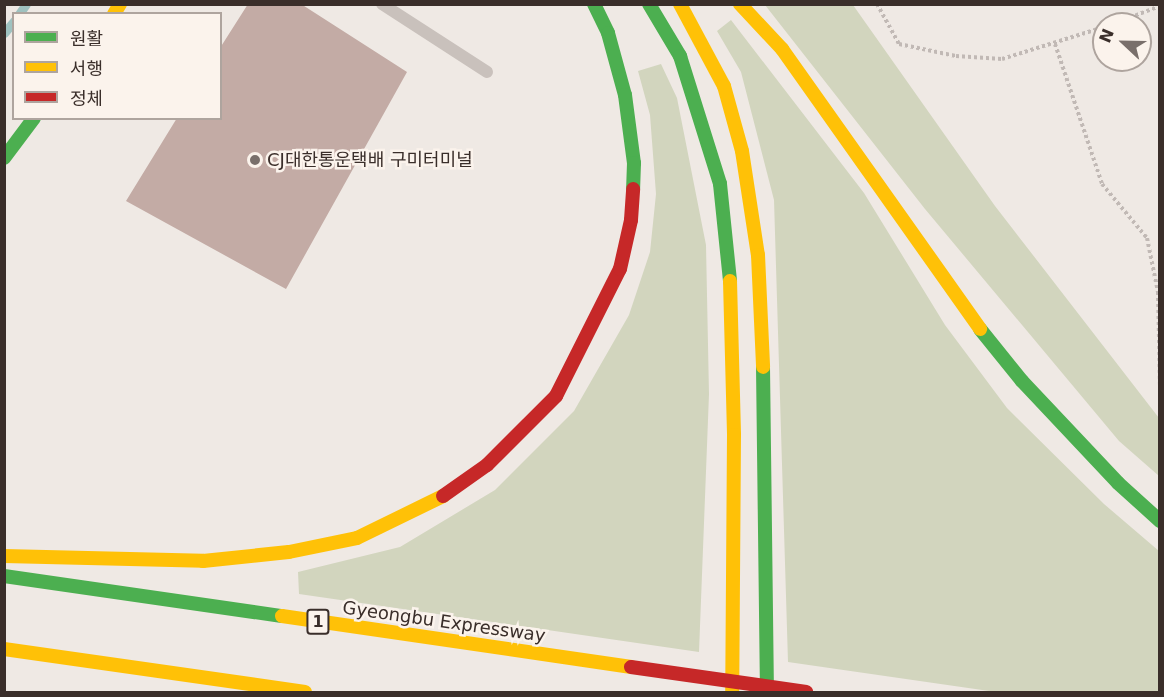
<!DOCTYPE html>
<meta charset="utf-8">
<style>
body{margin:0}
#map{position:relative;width:1164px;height:697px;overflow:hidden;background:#efe9e4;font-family:"DejaVu Sans","Noto Sans KR",sans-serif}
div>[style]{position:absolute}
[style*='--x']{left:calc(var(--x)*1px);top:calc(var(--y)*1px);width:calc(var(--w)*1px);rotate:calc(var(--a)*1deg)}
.green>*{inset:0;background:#d2d5be}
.stream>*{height:9px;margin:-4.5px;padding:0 4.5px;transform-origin:4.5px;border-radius:4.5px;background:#9fc2c0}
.building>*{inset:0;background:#c3aba5}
.path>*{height:4px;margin-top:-2px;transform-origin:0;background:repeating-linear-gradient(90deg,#c1b9b5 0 3px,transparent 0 6px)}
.lane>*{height:12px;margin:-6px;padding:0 6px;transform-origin:6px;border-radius:6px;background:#c9c1bc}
.fast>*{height:14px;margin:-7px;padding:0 7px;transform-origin:7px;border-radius:7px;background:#4caf50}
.slow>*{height:14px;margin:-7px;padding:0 7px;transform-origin:7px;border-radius:7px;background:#ffc107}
.jam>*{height:14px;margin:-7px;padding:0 7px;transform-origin:7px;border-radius:7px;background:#c62828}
.jam-bridge>*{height:14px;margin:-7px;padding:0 7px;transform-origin:7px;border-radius:7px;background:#c62828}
.dots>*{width:16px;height:16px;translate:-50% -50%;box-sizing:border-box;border:3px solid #fbf3ec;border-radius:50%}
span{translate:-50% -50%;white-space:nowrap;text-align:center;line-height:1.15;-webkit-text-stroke:5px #fbf3ec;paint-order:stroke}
.shield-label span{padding:2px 4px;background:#fbf3ec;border:2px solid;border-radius:4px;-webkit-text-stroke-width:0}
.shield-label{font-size:16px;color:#3a2e2a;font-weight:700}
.poi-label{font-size:18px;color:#3a2e2a}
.left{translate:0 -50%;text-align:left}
.street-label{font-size:18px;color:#3a2e2a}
.frame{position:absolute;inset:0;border:6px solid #3a2e2a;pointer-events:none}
.legend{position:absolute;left:12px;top:12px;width:210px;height:108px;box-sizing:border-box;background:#fbf3ec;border:2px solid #aea49e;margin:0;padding:8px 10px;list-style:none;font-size:18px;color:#3a2e2a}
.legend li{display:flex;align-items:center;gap:12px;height:30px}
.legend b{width:30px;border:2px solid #aea49e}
.north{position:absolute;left:1092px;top:12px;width:60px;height:60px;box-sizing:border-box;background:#fbf3ec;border:2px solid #aea49e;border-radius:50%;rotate:292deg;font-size:16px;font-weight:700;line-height:24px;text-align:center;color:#3a2e2a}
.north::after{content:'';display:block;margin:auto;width:21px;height:27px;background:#796f6b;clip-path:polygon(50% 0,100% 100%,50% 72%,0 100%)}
</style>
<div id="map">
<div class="green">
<i style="clip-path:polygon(765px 5px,853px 5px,995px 206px,1159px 418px,1159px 476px,1119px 441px,925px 209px)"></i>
<i style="clip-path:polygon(731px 20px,864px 193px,945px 325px,1007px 408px,1104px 504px,1159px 551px,1159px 692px,996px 692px,788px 662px,774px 200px,741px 72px,717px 31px)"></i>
<i style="clip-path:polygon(661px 64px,677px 98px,706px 245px,709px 394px,699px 652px,299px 594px,298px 572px,400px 547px,495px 490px,574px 411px,629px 315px,650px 252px,656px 194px,650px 115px,638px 71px)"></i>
</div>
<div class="stream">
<i style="--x:19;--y:14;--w:12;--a:-55"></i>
<i style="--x:4;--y:33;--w:16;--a:-50"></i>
</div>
<div class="building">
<i style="clip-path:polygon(248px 4px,301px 4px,407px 72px,286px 289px,126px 201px,177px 118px,220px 118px,220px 48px)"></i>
</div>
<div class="path">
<i style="--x:877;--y:4;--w:46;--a:61.2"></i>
<i style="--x:899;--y:44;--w:58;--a:11.9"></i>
<i style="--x:956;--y:56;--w:46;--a:3.7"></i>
<i style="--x:1002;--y:59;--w:107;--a:-17.4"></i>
<i style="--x:1113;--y:24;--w:50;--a:-21"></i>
<i style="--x:1055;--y:44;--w:148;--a:71.4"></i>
<i style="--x:1102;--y:184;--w:70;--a:50.2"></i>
<i style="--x:1147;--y:238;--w:55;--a:78.5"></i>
<i style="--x:1158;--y:292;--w:93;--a:88.8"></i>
</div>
<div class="lane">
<i style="--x:382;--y:4;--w:125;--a:32.9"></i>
</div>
<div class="fast">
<i style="--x:594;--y:4;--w:32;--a:64"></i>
<i style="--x:608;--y:33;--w:64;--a:74.7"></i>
<i style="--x:625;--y:95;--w:69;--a:82.5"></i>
<i style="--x:634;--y:163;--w:26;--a:92"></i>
<i style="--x:649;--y:4;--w:61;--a:59.2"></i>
<i style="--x:680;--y:56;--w:134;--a:72.6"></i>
<i style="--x:720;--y:184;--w:98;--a:84.1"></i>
<i style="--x:4;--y:158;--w:50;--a:-53.1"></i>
<i style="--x:980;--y:329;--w:67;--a:51.1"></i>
<i style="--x:1022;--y:381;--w:140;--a:46.7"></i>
<i style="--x:1118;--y:483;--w:57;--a:42.1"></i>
<i style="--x:763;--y:367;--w:325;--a:89.3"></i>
<i style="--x:4;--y:576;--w:281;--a:8.2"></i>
</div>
<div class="slow">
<i style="--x:680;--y:4;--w:93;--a:61.8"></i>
<i style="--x:724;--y:86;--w:67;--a:74.5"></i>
<i style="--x:742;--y:151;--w:105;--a:81.3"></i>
<i style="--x:758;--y:255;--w:112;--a:87.4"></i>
<i style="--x:740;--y:4;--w:62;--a:47"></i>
<i style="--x:782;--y:49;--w:343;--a:54.7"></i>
<i style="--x:114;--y:14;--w:12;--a:-59"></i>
<i style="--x:730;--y:281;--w:154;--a:88.5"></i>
<i style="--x:734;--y:435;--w:257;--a:90.4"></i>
<i style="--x:4;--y:556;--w:199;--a:1.4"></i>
<i style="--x:203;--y:561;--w:86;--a:-6"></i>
<i style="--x:289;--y:552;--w:69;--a:-11.6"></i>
<i style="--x:357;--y:538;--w:96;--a:-26"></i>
<i style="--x:282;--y:616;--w:353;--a:8.3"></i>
<i style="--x:4;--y:649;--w:304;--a:8.1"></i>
</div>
<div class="jam">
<i style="--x:443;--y:496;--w:54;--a:-35.2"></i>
<i style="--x:487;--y:465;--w:98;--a:-45"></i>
<i style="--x:556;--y:396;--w:142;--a:-63.3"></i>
<i style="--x:620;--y:269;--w:50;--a:-77.3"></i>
<i style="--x:631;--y:220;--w:31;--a:-86"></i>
</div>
<div class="jam-bridge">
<i style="--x:631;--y:667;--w:177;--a:8.1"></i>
</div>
<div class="dots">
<i style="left:255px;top:160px;background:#796f6b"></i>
</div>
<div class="shield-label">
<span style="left:318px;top:622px">1</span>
</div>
<div class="poi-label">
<span class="left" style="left:267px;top:160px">CJ대한통운택배 구미터미널</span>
</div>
<div class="street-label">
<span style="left:444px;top:622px;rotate:8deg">Gyeongbu Expressway</span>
</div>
<div class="frame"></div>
<ul class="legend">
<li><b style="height:8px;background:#4caf50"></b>원활</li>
<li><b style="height:8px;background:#ffc107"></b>서행</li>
<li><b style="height:8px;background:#c62828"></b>정체</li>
</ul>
<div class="north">N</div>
</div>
